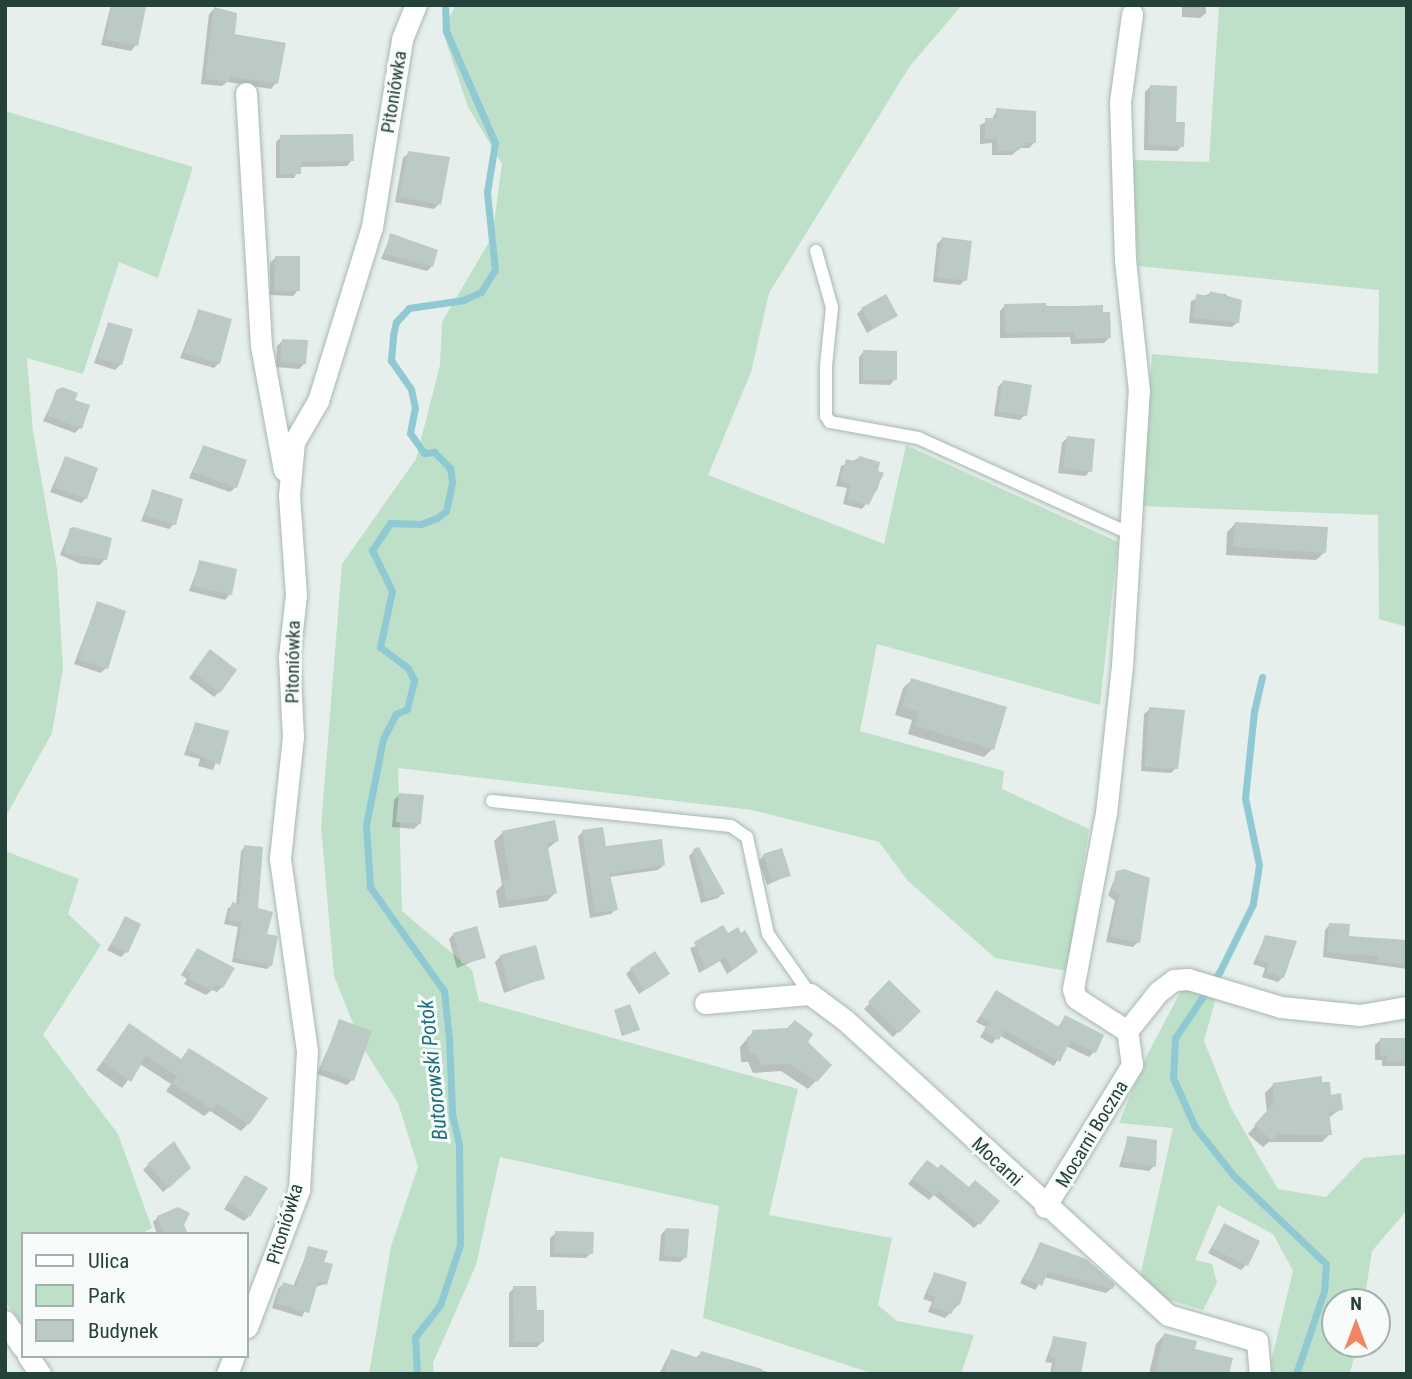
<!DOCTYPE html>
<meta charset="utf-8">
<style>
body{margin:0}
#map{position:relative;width:1412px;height:1379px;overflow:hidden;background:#e6efeb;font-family:"Roboto Condensed",sans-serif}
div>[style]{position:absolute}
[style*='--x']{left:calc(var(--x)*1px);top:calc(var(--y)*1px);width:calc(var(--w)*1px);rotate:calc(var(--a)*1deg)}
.green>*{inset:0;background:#bfe0c8}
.shadow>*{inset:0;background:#0003}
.stream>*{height:7px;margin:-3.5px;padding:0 3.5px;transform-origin:3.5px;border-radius:3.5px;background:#8ec9d4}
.building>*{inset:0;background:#bbcac4}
.roads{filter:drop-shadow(0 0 2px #a8b8b2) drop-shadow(0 0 2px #a8b8b2)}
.service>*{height:12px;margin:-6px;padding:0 6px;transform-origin:6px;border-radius:6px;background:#fff}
.minor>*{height:21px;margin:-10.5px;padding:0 10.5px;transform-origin:10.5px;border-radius:10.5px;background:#fff}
span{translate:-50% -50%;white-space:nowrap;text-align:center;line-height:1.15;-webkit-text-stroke:6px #f7fbf9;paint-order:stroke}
.street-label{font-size:19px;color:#24423a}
.water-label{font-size:21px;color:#1c6f80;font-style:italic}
.frame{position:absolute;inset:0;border:7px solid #24423a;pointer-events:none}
.legend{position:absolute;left:21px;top:1232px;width:228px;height:126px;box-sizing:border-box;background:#f7fbf9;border:2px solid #a3b1ad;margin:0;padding:9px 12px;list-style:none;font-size:21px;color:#24423a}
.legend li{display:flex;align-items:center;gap:14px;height:35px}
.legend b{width:35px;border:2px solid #a3b1ad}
.north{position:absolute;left:1321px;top:1288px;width:70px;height:70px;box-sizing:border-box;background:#f7fbf9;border:2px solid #a3b1ad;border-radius:50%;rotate:0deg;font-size:19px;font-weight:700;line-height:28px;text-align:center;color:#24423a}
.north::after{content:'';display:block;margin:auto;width:24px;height:32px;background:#f4845f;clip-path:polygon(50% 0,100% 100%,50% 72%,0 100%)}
</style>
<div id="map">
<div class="green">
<i style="clip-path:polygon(456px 5px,962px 5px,910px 66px,769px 293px,751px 372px,708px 475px,884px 544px,906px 445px,1118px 542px,1100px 705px,877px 644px,860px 731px,1004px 771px,1002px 789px,1089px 829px,1067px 971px,995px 958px,908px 881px,879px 842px,752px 810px,398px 768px,402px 911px,472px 970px,479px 1001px,798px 1089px,769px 1215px,892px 1238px,878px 1305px,897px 1321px,974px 1335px,961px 1374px,874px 1374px,703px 1318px,719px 1206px,500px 1157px,476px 1265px,433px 1363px,434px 1374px,369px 1374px,391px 1246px,418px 1167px,398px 1103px,362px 1046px,334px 976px,321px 827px,342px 564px,416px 459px,440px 365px,442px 322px,492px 237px,502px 164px,468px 107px,442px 30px)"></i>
<i style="clip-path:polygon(1219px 5px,1407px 5px,1407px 627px,1379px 619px,1378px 515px,1141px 506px,1152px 354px,1378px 374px,1379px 290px,1138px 266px,1133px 160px,1209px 162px)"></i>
<i style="clip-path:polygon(5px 111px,193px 167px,158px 278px,119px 262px,83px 374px,27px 358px,33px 431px,57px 569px,63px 668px,52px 733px,5px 818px)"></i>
<i style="clip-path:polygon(5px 851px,79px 879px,68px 914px,101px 945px,43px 1035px,118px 1134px,152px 1228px,141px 1234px,23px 1234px,23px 1326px,5px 1301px)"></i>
<i style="clip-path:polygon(1182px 989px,1216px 997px,1204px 1041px,1231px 1108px,1278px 1189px,1326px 1197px,1363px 1158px,1407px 1154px,1407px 1210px,1372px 1251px,1364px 1302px,1335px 1302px,1335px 1344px,1357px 1344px,1350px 1374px,1268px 1374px,1293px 1271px,1273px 1234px,1218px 1205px,1195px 1260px,1212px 1264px,1217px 1283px,1203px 1310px,1166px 1299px,1140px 1277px,1173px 1128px,1119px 1123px,1144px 1061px)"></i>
</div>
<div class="shadow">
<i style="clip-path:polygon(111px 5px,144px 9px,136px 45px,131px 51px,101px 45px)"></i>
<i style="clip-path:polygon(1182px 5px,1206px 5px,1206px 13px,1200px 18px,1182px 17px)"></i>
<i style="clip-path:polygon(214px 9px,276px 83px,271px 89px,227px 82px,222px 86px,201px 84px,209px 14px)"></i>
<i style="clip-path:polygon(1151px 86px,1182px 146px,1177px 151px,1144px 150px,1145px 92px)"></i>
<i style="clip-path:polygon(997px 110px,1034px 143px,1029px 148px,1020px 148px,1012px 155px,992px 155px,992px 143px,980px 144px,980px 125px,992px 119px)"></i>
<i style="clip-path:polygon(281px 137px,352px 160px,347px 166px,300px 167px,294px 178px,276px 178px,276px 142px)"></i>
<i style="clip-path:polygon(409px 153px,439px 204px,434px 209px,395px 202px,403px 158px)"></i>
<i style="clip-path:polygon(391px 235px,432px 266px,427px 271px,381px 259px)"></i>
<i style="clip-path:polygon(942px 239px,965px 280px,960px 285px,933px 282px,937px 244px)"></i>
<i style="clip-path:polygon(275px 258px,298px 290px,293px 296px,270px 295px,270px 263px)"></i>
<i style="clip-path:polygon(1211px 293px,1226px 294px,1238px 322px,1232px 327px,1189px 323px,1191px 301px)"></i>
<i style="clip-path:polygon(1005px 305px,1101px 307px,1109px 338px,1104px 343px,1071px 344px,1070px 337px,1000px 338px,1000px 311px)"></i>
<i style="clip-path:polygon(862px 309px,896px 315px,867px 333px,857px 314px)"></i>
<i style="clip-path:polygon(199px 311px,219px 363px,214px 368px,180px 358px)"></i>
<i style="clip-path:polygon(108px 324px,121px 364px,115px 370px,94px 363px)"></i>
<i style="clip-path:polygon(282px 341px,305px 363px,299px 369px,276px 367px,277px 346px)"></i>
<i style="clip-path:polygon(864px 351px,895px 379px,890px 385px,859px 384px,859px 357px)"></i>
<i style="clip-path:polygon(1003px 382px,1025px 415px,1020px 420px,994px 416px,998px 387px)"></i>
<i style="clip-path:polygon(57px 392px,73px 401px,80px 428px,75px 433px,43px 421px)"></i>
<i style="clip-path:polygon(1067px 438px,1090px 471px,1085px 476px,1058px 473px,1062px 443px)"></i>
<i style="clip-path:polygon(203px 447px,236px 487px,230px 492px,189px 478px)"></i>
<i style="clip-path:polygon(65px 458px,86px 498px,81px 503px,50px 492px)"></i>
<i style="clip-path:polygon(859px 458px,882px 474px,877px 490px,862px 509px,843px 504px,847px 488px,836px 486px,841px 466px)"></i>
<i style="clip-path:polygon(153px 491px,174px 524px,169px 529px,141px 521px)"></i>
<i style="clip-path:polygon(1235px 524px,1325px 552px,1316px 560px,1226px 555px,1227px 532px)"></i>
<i style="clip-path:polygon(70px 530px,105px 559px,100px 565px,81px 564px,60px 555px)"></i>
<i style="clip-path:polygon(200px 562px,230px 594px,225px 600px,189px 591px)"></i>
<i style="clip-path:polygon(97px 603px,106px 668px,101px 673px,74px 664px)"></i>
<i style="clip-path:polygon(205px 657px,219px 692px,214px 697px,189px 678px)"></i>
<i style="clip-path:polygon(912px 680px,992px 749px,984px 757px,908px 734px,912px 720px,895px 715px,903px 688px)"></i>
<i style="clip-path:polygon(1150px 709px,1176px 768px,1171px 773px,1141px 771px,1144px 714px)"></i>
<i style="clip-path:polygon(195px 724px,227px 733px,213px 770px,198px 766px,200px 759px,184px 755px)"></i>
<i style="clip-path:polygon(400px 794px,420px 823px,414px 829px,392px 827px,394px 800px)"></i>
<i style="clip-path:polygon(583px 831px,605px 848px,664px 865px,658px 870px,609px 877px,616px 909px,611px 914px,590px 918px,578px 837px)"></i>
<i style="clip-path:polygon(503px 832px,557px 841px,547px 849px,555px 893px,547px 901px,499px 908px,496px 891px,502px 885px,494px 841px)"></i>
<i style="clip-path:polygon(245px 847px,271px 965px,267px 969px,232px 962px,238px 927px,224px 924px,228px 908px,236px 905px,241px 851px)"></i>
<i style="clip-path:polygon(694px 851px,723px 893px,718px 898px,701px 903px,689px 856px)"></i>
<i style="clip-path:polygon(764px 855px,789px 875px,767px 885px,759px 861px)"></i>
<i style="clip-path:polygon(1117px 873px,1138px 942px,1133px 947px,1106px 942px,1115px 901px,1108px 895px)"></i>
<i style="clip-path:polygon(126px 918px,126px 952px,121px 957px,107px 950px)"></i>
<i style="clip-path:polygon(1330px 924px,1348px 937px,1407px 941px,1407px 969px,1323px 957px,1325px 930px)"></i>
<i style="clip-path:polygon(454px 934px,484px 957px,457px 968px,449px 939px)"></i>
<i style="clip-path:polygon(727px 935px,750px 957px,727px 974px,720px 961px,699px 973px,690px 948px)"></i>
<i style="clip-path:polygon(1265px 937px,1283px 977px,1278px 982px,1262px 977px,1265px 968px,1253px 964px)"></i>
<i style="clip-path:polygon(197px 950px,222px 987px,217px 992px,212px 990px,206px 995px,184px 984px,187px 979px,181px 975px)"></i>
<i style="clip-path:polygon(501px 956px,543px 978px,504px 993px,495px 962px)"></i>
<i style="clip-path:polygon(631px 969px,667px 974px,639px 994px,626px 974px)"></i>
<i style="clip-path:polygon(889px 983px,918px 1011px,893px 1037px,864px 1009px)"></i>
<i style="clip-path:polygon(996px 992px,1057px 1028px,1065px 1018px,1102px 1036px,1094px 1052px,1089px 1057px,1066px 1046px,1054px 1066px,999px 1035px,992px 1044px,980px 1037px,986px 1027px,976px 1022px)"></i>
<i style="clip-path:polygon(615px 1012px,636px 1031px,622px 1036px)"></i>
<i style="clip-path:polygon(340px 1021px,352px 1080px,347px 1085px,317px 1074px)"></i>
<i style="clip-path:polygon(129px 1026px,180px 1061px,189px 1050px,248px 1124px,241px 1131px,210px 1111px,204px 1116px,166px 1091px,171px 1084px,140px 1064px,122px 1088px,96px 1070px)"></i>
<i style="clip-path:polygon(753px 1032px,806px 1042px,816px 1081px,808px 1089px,781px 1071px,753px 1073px,748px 1062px,741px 1062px,740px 1047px)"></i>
<i style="clip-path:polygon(1380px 1040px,1407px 1040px,1407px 1066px,1382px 1066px,1382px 1060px,1375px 1060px,1375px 1045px)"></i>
<i style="clip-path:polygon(1321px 1084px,1341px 1109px,1328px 1118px,1330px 1134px,1322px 1142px,1269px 1142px,1263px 1147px,1248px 1134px,1267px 1113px,1265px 1093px,1273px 1085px)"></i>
<i style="clip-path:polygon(1128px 1138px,1154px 1166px,1149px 1171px,1119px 1167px)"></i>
<i style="clip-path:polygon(148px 1165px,184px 1173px,163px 1192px,143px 1170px)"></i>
<i style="clip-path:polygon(922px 1167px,979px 1223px,974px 1228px,934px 1195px,929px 1200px,908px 1184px)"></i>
<i style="clip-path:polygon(245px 1177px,249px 1216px,244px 1221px,224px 1209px)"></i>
<i style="clip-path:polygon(158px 1217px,182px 1225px,187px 1234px,157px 1234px,153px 1222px)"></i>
<i style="clip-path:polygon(1224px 1225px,1246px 1265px,1241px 1270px,1208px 1253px)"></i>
<i style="clip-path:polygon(666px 1229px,686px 1257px,680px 1262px,659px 1261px,661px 1235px)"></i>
<i style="clip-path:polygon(556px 1233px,591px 1253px,586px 1258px,550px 1257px,550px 1238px)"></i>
<i style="clip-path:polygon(1041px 1244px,1112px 1288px,1106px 1293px,1044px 1277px,1035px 1290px,1020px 1283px)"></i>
<i style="clip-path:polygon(309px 1248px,322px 1263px,325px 1284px,315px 1287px,302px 1317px,272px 1308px,278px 1289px,283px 1284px,293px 1287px)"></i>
<i style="clip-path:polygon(934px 1274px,959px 1304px,945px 1318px,928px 1312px,932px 1302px,923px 1299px)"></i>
<i style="clip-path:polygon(514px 1288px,535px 1312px,542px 1342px,537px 1347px,509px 1347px,509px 1293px)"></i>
<i style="clip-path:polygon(1164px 1335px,1225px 1374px,1149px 1374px,1156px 1344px)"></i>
<i style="clip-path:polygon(1054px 1338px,1079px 1374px,1050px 1374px,1052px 1363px,1045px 1362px)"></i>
<i style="clip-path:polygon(671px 1351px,696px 1358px,701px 1353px,775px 1374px,659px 1374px)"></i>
</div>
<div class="stream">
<i style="--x:1262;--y:677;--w:35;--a:103"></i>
<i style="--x:1254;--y:711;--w:87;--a:95.9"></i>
<i style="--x:1245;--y:798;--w:68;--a:78.2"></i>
<i style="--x:1259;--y:865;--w:39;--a:99"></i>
<i style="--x:1253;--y:904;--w:75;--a:116.2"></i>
<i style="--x:1220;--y:971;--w:81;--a:123.9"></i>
<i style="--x:1175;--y:1038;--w:40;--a:92.9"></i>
<i style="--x:1173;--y:1078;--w:54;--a:65.8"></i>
<i style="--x:1195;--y:1127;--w:63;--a:51.5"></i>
<i style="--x:1234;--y:1176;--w:127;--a:43.7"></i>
<i style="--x:1326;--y:1264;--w:27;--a:94"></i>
<i style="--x:1324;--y:1291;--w:88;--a:108.6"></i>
<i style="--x:417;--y:1374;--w:37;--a:-93"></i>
<i style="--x:415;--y:1337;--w:41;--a:-52"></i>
<i style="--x:440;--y:1305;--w:63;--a:-71.6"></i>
<i style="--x:460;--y:1245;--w:101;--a:-90.6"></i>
<i style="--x:459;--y:1144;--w:32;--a:-103"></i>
<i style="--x:452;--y:1113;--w:74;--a:-92.3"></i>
<i style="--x:449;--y:1039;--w:48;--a:-95.9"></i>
<i style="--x:444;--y:991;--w:128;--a:-125.4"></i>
<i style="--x:370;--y:887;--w:62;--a:-93.7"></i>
<i style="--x:366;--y:825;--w:88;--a:-78.8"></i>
<i style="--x:383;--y:739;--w:28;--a:-63"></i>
<i style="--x:396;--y:714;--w:12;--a:-24"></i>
<i style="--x:407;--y:709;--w:30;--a:-76"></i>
<i style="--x:414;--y:680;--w:13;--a:-117"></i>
<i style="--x:408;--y:668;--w:35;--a:-143"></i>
<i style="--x:380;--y:647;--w:57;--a:-77.9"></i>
<i style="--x:392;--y:591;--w:46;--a:-116"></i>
<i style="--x:372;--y:550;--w:32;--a:-56"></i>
<i style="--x:390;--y:523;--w:31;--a:2"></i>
<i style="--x:421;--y:524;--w:17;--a:-21"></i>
<i style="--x:437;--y:518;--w:11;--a:-38"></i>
<i style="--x:446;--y:511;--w:30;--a:-78"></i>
<i style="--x:452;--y:482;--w:14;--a:-98"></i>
<i style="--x:450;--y:468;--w:23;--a:-135"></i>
<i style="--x:434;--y:452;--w:10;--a:174"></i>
<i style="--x:424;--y:453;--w:24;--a:-125"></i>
<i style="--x:410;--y:433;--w:25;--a:-79"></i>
<i style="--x:415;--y:408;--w:19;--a:-102"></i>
<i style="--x:411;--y:389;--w:35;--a:-125"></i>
<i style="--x:391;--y:360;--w:25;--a:-85"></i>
<i style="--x:393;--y:335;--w:13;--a:-77"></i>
<i style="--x:396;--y:322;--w:19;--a:-47"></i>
<i style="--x:409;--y:308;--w:55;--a:-8.4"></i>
<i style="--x:463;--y:300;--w:20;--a:-24"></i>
<i style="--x:481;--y:292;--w:26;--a:-58"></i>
<i style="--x:495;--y:270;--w:78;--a:-95.9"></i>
<i style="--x:487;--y:192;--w:50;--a:-80.7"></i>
<i style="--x:495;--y:143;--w:122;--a:-113.6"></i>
<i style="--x:446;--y:31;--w:26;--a:-92"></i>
</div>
<div class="building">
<i style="clip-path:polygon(112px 5px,146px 7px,138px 46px,105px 40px)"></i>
<i style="clip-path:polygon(214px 7px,237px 13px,235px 34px,286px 43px,278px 84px,230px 77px,229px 82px,205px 79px)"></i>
<i style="clip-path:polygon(1150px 85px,1177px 86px,1176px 122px,1185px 122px,1184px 147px,1148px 145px)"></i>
<i style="clip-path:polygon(996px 108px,1036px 111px,1036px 143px,1027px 143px,1019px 150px,997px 151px,997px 139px,985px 139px,985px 118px,996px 118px)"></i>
<i style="clip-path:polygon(353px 134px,354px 161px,301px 162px,301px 174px,280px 174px,280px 135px)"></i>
<i style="clip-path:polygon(408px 151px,450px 157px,441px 205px,399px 197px)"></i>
<i style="clip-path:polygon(390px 233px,438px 250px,433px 267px,385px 254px)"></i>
<i style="clip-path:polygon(942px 237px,972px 241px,967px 281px,937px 277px)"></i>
<i style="clip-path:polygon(275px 256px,300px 256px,300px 291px,274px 291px)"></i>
<i style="clip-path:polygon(1210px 291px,1242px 300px,1239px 323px,1193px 318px,1196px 294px,1209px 296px)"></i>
<i style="clip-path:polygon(886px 294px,898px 316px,873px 329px,861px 308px)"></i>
<i style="clip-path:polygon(1046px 303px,1046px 307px,1103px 305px,1103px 312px,1110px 312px,1111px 338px,1075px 339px,1075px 332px,1005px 333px,1004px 304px)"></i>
<i style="clip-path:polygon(198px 309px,232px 319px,220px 364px,184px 353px)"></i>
<i style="clip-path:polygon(108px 322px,133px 329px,122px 365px,98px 358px)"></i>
<i style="clip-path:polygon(282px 339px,308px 340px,306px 364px,280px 362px)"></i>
<i style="clip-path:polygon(863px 350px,897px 351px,897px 380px,863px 380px)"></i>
<i style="clip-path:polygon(1003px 380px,1032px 385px,1027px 416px,998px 411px)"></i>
<i style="clip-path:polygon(62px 387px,78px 393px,75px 400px,90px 405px,82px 429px,47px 416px,56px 390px)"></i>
<i style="clip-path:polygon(1067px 436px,1095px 439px,1092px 472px,1063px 468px)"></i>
<i style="clip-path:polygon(203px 445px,247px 460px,237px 488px,193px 472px)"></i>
<i style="clip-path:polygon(65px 456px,98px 468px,87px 499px,54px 487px)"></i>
<i style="clip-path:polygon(859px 456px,880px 462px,878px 471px,884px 473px,869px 505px,847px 499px,851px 483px,840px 481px,846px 459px,857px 462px)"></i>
<i style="clip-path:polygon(152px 489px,183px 499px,176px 525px,145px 516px)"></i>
<i style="clip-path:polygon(1235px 522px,1328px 527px,1326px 553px,1233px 547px)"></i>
<i style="clip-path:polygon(74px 527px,112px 538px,107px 560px,67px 554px,64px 550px,70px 528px)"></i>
<i style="clip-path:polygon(199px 560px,237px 569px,232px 595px,193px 586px)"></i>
<i style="clip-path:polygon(97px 601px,126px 611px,108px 669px,78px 659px)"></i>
<i style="clip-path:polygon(210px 649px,237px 670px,220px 693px,193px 672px)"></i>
<i style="clip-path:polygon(911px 678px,1007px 707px,994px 750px,915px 726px,919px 712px,902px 707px)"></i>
<i style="clip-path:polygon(1149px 707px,1185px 710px,1178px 769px,1145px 767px)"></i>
<i style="clip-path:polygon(195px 722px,229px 731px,220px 765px,188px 750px)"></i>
<i style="clip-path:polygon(399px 793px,424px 795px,421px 824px,396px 822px)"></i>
<i style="clip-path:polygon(555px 820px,559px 841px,547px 843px,557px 893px,507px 901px,503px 881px,510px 880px,502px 831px)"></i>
<i style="clip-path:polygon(603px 827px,606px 846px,662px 839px,665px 865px,610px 874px,618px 910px,595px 913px,582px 830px)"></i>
<i style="clip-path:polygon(244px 845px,263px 847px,258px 908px,273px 912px,267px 934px,278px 936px,272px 966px,235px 958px,242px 923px,227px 920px,232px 902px,239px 904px)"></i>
<i style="clip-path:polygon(699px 847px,725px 894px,706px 899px,693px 849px)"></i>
<i style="clip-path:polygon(782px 848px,791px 876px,772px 881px,763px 854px)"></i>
<i style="clip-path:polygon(1124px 869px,1150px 878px,1140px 943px,1110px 937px,1119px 895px,1112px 890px,1116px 871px)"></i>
<i style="clip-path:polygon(125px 916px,141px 924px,128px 953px,111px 945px)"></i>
<i style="clip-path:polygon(1329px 923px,1350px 924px,1349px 936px,1407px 940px,1407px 964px,1378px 962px,1379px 956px,1327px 953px)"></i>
<i style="clip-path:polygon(723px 925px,728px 933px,738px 927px,741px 933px,745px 930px,758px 952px,733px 970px,725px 957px,705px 969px,694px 942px)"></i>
<i style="clip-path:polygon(477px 926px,486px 958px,462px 964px,453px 933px)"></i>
<i style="clip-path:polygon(1265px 935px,1297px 941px,1284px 978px,1266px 972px,1269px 963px,1257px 959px)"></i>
<i style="clip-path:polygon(536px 945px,545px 979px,509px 989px,500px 955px)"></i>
<i style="clip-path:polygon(197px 948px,235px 968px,223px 988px,216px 985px,212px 991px,188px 978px,191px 973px,185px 969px)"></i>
<i style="clip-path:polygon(655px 951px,670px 974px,644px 991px,630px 968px)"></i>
<i style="clip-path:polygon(889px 980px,921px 1011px,899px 1033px,868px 1002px)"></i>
<i style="clip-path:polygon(996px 990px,1059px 1027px,1065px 1015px,1104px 1035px,1096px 1053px,1070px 1041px,1060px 1062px,1004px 1030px,999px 1040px,984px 1032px,990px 1022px,980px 1016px)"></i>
<i style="clip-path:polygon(630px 1004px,640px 1030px,624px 1035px,614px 1010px)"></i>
<i style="clip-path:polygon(339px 1019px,372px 1031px,354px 1081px,321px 1069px)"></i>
<i style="clip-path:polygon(795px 1020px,813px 1034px,808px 1042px,832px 1065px,817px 1082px,790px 1064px,761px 1065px,756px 1054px,749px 1054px,747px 1037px,753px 1036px,752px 1030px,787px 1028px)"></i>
<i style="clip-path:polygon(129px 1023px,181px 1059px,189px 1048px,268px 1098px,249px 1125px,217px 1104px,213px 1110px,172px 1083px,177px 1076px,146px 1056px,131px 1082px,102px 1062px)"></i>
<i style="clip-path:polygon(1380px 1038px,1407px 1038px,1407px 1061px,1387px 1061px,1387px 1055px,1380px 1056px)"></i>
<i style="clip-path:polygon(1322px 1076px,1322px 1082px,1330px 1082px,1331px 1095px,1341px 1093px,1343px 1110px,1329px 1112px,1332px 1135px,1278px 1134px,1273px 1141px,1254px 1125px,1274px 1103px,1273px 1083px)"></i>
<i style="clip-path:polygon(1127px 1136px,1157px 1140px,1156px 1167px,1123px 1162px)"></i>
<i style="clip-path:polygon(174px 1141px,191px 1168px,169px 1188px,147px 1164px)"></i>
<i style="clip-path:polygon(927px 1160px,938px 1168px,941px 1164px,969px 1187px,975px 1180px,1000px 1201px,980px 1225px,939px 1191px,935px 1196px,912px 1178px)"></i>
<i style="clip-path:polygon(245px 1175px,268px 1188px,250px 1217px,228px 1203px)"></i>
<i style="clip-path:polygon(178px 1207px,190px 1213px,184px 1225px,188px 1234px,164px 1234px,157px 1216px)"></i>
<i style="clip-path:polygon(1224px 1223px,1260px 1241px,1248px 1266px,1212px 1248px)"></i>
<i style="clip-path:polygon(666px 1228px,689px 1229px,687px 1258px,664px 1256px)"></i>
<i style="clip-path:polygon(555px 1231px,594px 1232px,593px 1254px,554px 1253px)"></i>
<i style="clip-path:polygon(1040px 1242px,1086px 1259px,1115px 1284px,1113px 1289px,1048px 1272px,1042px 1286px,1024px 1278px)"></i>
<i style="clip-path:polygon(308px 1246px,328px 1251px,324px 1262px,333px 1264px,327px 1285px,318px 1282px,309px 1313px,276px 1303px,283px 1282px,296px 1286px)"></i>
<i style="clip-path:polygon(934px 1272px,967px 1282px,960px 1305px,955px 1303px,952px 1314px,932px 1307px,936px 1297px,927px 1294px)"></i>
<i style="clip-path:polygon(513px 1286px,536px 1286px,537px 1310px,544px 1310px,544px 1342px,514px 1342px)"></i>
<i style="clip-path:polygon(1164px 1333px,1197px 1341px,1195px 1349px,1233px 1358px,1229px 1374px,1155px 1374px)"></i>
<i style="clip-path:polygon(1053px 1336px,1087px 1342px,1081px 1374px,1053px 1374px,1056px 1358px,1049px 1357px)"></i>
<i style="clip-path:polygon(671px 1349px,699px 1358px,701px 1351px,762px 1369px,762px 1374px,664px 1374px)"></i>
</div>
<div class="roads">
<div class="service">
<i style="--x:816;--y:251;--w:58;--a:74.1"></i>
<i style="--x:832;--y:307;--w:59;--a:95.8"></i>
<i style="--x:826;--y:366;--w:50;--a:90"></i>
<i style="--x:826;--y:416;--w:7;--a:56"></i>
<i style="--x:830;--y:422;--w:89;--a:10.3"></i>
<i style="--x:918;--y:438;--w:230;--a:24.3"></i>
<i style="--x:492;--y:801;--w:240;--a:6"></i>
<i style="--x:731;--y:826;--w:19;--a:35"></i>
<i style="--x:747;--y:837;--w:99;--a:77.8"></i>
<i style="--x:768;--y:934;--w:73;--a:55"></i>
</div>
<div class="minor">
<i style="--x:246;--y:93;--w:253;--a:86.6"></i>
<i style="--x:261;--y:346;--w:126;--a:79.5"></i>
<i style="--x:705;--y:1003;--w:105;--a:-4.9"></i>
<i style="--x:810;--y:994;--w:44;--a:36.6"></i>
<i style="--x:845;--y:1020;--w:437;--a:42.4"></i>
<i style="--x:1168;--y:1315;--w:93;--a:16.3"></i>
<i style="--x:1257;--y:1341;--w:33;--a:85"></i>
<i style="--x:1127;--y:1031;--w:61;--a:-147.1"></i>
<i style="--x:1076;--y:998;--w:9;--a:-108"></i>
<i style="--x:1073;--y:989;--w:179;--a:-79.4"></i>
<i style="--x:1106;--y:813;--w:148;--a:-83.8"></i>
<i style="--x:1122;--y:666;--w:276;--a:-86.5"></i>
<i style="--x:1139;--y:391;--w:132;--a:-96.1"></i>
<i style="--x:1125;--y:260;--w:158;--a:-91.8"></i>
<i style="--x:1120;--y:102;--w:89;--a:-82.2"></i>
<i style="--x:1045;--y:1207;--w:167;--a:-58.5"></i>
<i style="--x:1132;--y:1065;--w:34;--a:-98"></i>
<i style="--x:1127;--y:1031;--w:50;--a:-51.5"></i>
<i style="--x:1158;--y:992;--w:20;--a:-37"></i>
<i style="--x:1174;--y:980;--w:14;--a:-4"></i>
<i style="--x:1188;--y:979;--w:97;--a:16.8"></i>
<i style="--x:1281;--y:1007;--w:79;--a:5.8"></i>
<i style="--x:1360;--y:1015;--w:48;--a:-9.7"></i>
<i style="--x:5;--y:1321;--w:32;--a:56"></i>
<i style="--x:247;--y:1327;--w:147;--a:-69.2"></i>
<i style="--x:299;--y:1190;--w:139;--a:-86.7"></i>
<i style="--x:307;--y:1051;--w:195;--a:-98"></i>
<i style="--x:280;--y:858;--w:122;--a:-83.9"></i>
<i style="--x:293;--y:737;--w:80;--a:-92.9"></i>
<i style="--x:289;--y:657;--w:62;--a:-83.6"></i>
<i style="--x:296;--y:595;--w:100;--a:-94"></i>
<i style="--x:289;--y:495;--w:53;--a:-84.6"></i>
<i style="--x:294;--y:442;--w:48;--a:-59.7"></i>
<i style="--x:318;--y:401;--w:182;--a:-72.8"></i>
<i style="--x:372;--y:227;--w:190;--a:-80.9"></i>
<i style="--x:402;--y:39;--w:37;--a:-68"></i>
<i style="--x:28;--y:1356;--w:22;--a:56"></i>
<i style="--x:227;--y:1374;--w:19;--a:-69"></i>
</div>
</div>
<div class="street-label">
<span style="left:394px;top:92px;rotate:-81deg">Pitoniówka</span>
<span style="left:293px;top:662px;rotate:-89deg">Pitoniówka</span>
<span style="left:1092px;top:1134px;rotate:-59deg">Mocarni Boczna</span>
<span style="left:997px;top:1162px;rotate:43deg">Mocarni</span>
<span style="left:285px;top:1224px;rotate:-73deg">Pitoniówka</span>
</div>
<div class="water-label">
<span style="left:433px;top:1070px;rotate:-96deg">Butorowski Potok</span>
</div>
<div class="frame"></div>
<ul class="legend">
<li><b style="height:9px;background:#fff"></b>Ulica</li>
<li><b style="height:19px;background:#bfe0c8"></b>Park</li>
<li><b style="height:19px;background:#bbcac4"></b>Budynek</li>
</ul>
<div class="north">N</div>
</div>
